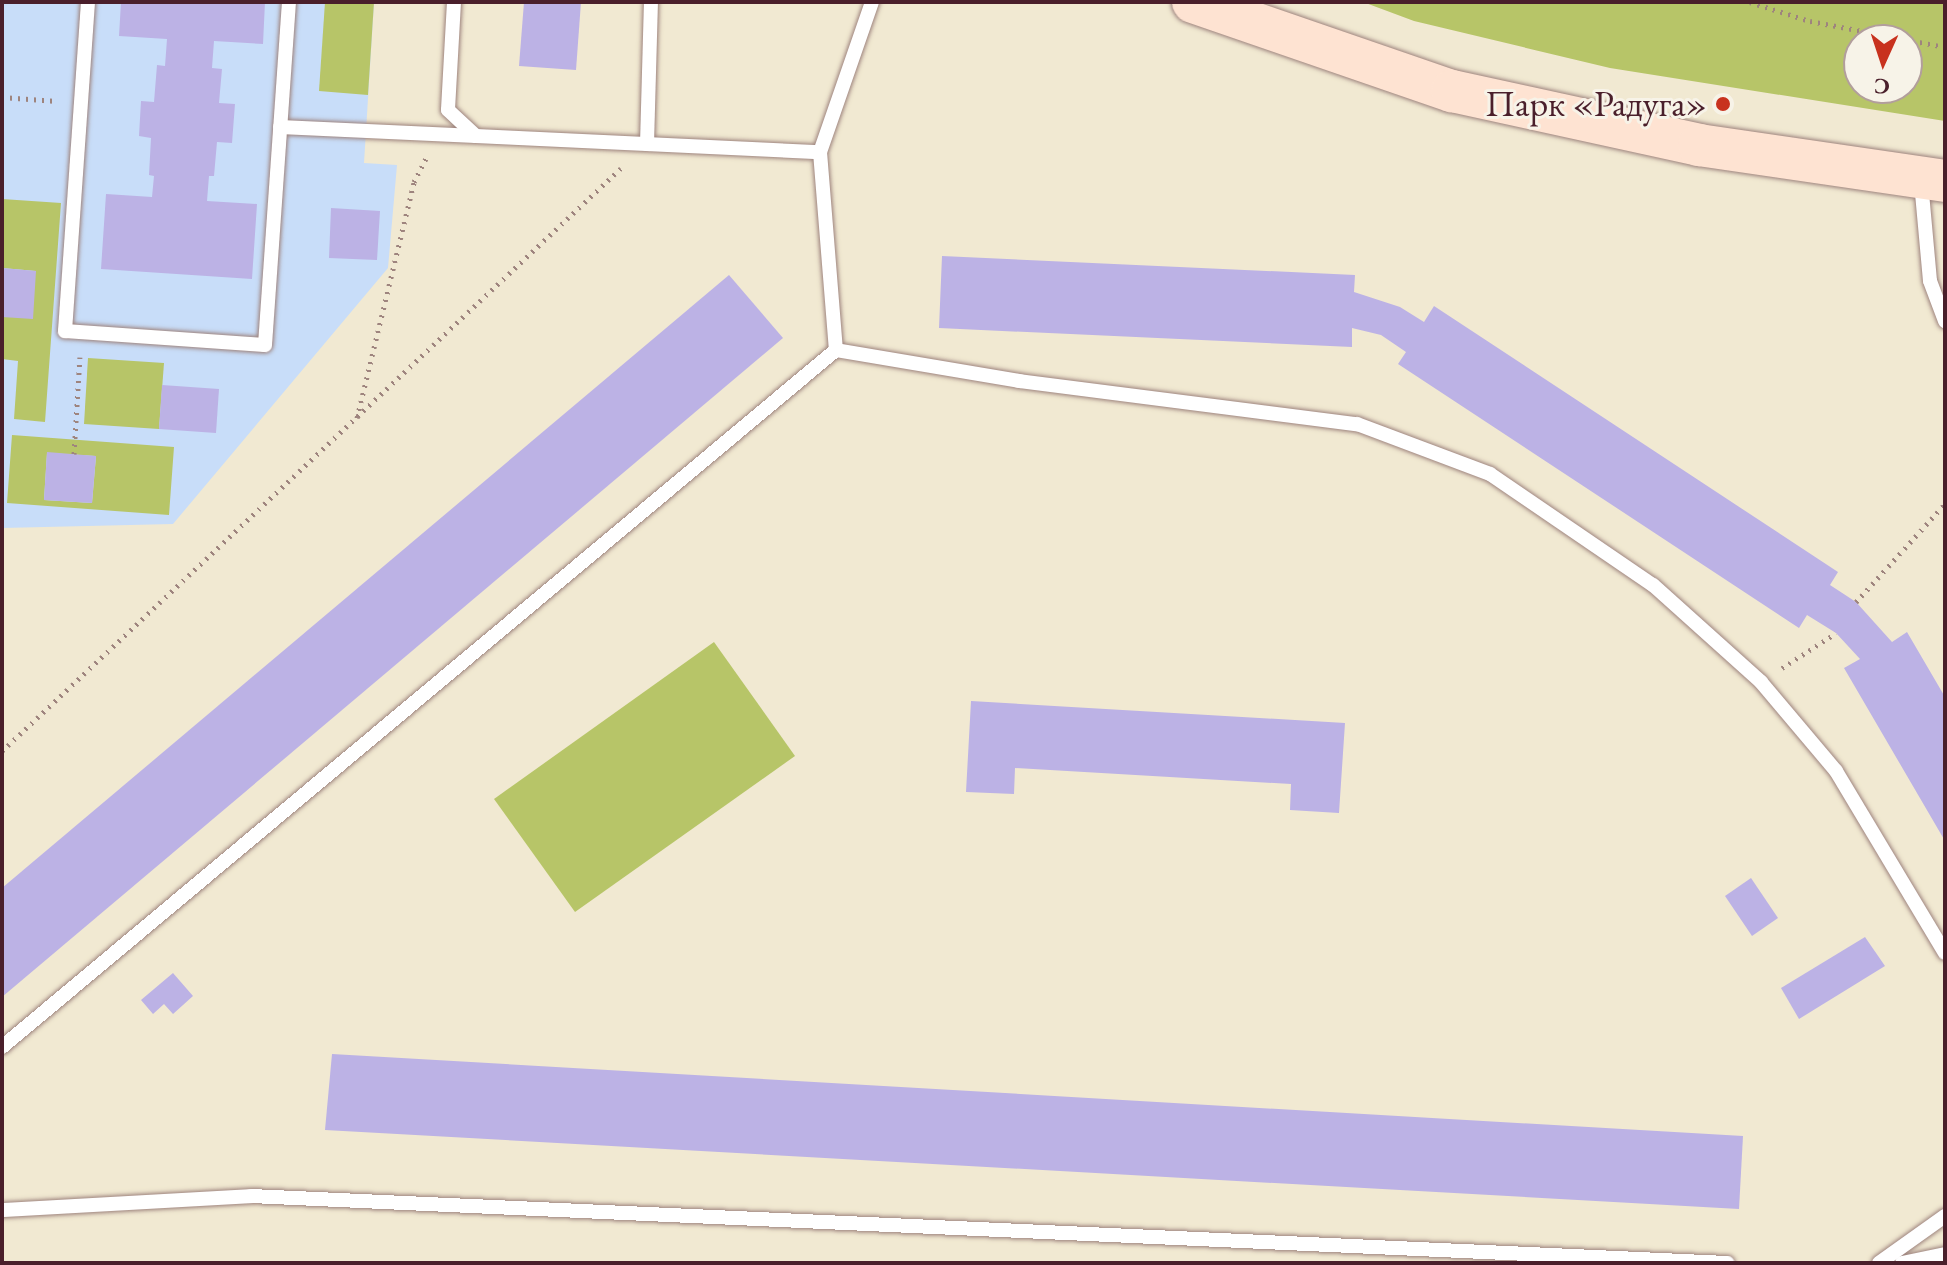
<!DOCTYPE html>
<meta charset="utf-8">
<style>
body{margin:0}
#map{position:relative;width:1947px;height:1265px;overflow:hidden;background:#f1e9d2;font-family:"EB Garamond",serif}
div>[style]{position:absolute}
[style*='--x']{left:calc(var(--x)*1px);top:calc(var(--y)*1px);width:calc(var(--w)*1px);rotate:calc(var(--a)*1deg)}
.built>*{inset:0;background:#c8ddf9}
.green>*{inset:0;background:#b7c568}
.building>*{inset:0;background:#bcb2e5}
.path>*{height:5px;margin-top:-2.5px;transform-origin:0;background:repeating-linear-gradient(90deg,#9e847e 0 2px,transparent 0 8px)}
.roads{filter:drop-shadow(0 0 2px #9e847e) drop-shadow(0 0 2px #9e847e)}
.lane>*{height:14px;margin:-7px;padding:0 7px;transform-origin:7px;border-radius:7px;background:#fff}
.secondary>*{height:42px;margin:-21px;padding:0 21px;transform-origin:21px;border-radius:21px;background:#fee3d2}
.dots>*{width:22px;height:22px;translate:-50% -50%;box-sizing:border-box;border:4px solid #f7f3e8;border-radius:50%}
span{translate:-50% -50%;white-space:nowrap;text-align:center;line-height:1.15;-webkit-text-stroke:6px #f7f3e8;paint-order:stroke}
.poi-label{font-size:36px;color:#4a1f2b}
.right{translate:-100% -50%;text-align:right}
.frame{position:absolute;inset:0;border:4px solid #4a1f2b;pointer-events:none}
.north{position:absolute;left:1843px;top:24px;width:80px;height:80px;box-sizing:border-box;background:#f7f3e8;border:2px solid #b29e9c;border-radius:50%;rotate:183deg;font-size:22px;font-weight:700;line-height:32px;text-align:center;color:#4a1f2b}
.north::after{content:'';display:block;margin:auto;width:28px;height:36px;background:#c8321e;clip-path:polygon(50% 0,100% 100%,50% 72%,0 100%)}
</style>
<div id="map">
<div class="built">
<i style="clip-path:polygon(2px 2px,374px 2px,364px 163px,397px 165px,388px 268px,173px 524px,2px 528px)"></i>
</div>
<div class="green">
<i style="clip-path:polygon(325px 2px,374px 2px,368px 95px,319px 91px)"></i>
<i style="clip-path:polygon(evenodd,1363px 2px,1945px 2px,1945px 121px,1610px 68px,1414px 21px,1363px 2px,1907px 40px,1907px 88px,1859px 88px,1859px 40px,1907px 40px)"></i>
<i style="clip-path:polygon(2px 199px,61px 203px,45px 422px,14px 419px,18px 361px,2px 359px,2px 317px,36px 271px,2px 268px)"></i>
<i style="clip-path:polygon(88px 358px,164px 363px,159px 429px,84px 424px)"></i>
<i style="clip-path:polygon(evenodd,12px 435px,174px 447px,169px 515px,7px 503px,12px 435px,47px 453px,96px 456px,92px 503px,44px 500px,47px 453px)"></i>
<i style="clip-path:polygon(714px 642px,795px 756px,575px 912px,494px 799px)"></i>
</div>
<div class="building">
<i style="clip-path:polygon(121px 2px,265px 2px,263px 44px,214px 41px,212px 68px,222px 69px,219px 103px,235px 104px,232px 143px,217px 142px,214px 176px,209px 176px,207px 201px,257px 204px,252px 279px,101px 269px,106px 194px,152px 197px,154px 176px,149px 175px,151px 138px,139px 136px,141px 101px,154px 102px,157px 65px,165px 66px,167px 39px,119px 36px)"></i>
<i style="clip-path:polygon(524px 2px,581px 2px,576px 70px,519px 66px)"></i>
<i style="clip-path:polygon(331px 208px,380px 211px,377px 260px,329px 258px)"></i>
<i style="clip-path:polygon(942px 256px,1355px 275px,1354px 292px,1400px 307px,1424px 322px,1434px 306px,1838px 572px,1830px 585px,1856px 602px,1892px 642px,1907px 632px,1945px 697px,1945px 841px,1844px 668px,1860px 659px,1836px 633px,1807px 615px,1799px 628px,1398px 364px,1406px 352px,1381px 335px,1352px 328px,1352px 347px,939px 328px)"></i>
<i style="clip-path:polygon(2px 268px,36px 271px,33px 319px,2px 317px)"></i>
<i style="clip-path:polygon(729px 275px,783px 338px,2px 997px,2px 888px)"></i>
<i style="clip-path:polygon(162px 385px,219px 389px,216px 433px,159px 429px)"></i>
<i style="clip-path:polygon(47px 452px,96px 456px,92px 503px,44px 500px)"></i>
<i style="clip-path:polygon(971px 701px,1345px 723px,1339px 813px,1290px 810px,1291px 784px,1015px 768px,1014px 794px,966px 792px)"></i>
<i style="clip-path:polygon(1751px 878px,1778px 918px,1752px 936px,1725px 896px)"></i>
<i style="clip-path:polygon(1865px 937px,1885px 966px,1799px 1019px,1781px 988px)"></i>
<i style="clip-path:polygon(173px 973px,193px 996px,173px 1014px,164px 1004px,153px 1014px,141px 1000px)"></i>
<i style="clip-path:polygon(332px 1054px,1743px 1136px,1739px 1209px,325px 1130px)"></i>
</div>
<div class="path">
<i style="--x:1750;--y:2;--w:63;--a:17.6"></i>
<i style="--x:1810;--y:21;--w:137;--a:10.9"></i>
<i style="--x:2;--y:97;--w:55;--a:4.2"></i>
<i style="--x:357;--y:418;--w:243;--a:-76.4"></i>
<i style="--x:414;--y:182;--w:27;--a:-63"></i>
<i style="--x:74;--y:454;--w:97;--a:-86.5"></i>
<i style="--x:1856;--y:602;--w:132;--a:-47.8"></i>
<i style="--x:1782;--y:668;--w:64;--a:-32.9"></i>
<i style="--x:2;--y:751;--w:850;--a:-43.28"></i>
<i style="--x:2;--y:1263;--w:1;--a:0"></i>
</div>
<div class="roads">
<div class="lane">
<i style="--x:88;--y:2;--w:330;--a:94"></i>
<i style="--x:65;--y:331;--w:200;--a:4"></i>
<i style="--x:265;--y:345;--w:344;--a:-86"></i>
<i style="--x:454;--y:2;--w:108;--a:93.2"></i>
<i style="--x:448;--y:110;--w:38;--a:43"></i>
<i style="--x:476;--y:136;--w:344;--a:2.7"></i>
<i style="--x:872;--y:2;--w:159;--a:109.1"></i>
<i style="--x:820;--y:152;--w:199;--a:85.4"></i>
<i style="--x:836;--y:350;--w:186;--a:9.6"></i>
<i style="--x:1019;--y:381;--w:341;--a:7.3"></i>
<i style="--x:1357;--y:424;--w:142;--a:20.6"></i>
<i style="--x:1490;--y:474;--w:197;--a:34.3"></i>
<i style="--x:1653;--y:585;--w:145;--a:41.9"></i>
<i style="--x:1761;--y:682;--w:116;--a:49.9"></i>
<i style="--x:1836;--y:771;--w:212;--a:59.1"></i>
<i style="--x:280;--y:127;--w:196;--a:2.6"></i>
<i style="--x:647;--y:144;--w:142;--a:-88.4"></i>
<i style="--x:1921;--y:182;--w:99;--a:84.8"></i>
<i style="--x:1930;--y:281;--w:43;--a:69.4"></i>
<i style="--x:2;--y:1047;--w:1087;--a:-39.89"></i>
<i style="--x:2;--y:1210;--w:249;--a:-3.2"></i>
<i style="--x:251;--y:1196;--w:1478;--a:2.6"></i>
<i style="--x:1879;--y:1263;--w:81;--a:-35.5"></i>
<i style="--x:1902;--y:1263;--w:44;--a:-11.8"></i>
</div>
<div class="secondary">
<i style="--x:1193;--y:2;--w:274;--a:19"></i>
<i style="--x:1452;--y:91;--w:253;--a:12.3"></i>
<i style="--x:1699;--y:145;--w:249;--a:8.3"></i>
</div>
</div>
<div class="dots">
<i style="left:1723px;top:104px;background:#c8321e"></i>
</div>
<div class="poi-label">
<span class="right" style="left:1707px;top:104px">Парк «Радуга»</span>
</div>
<div class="frame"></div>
<div class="north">С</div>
</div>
